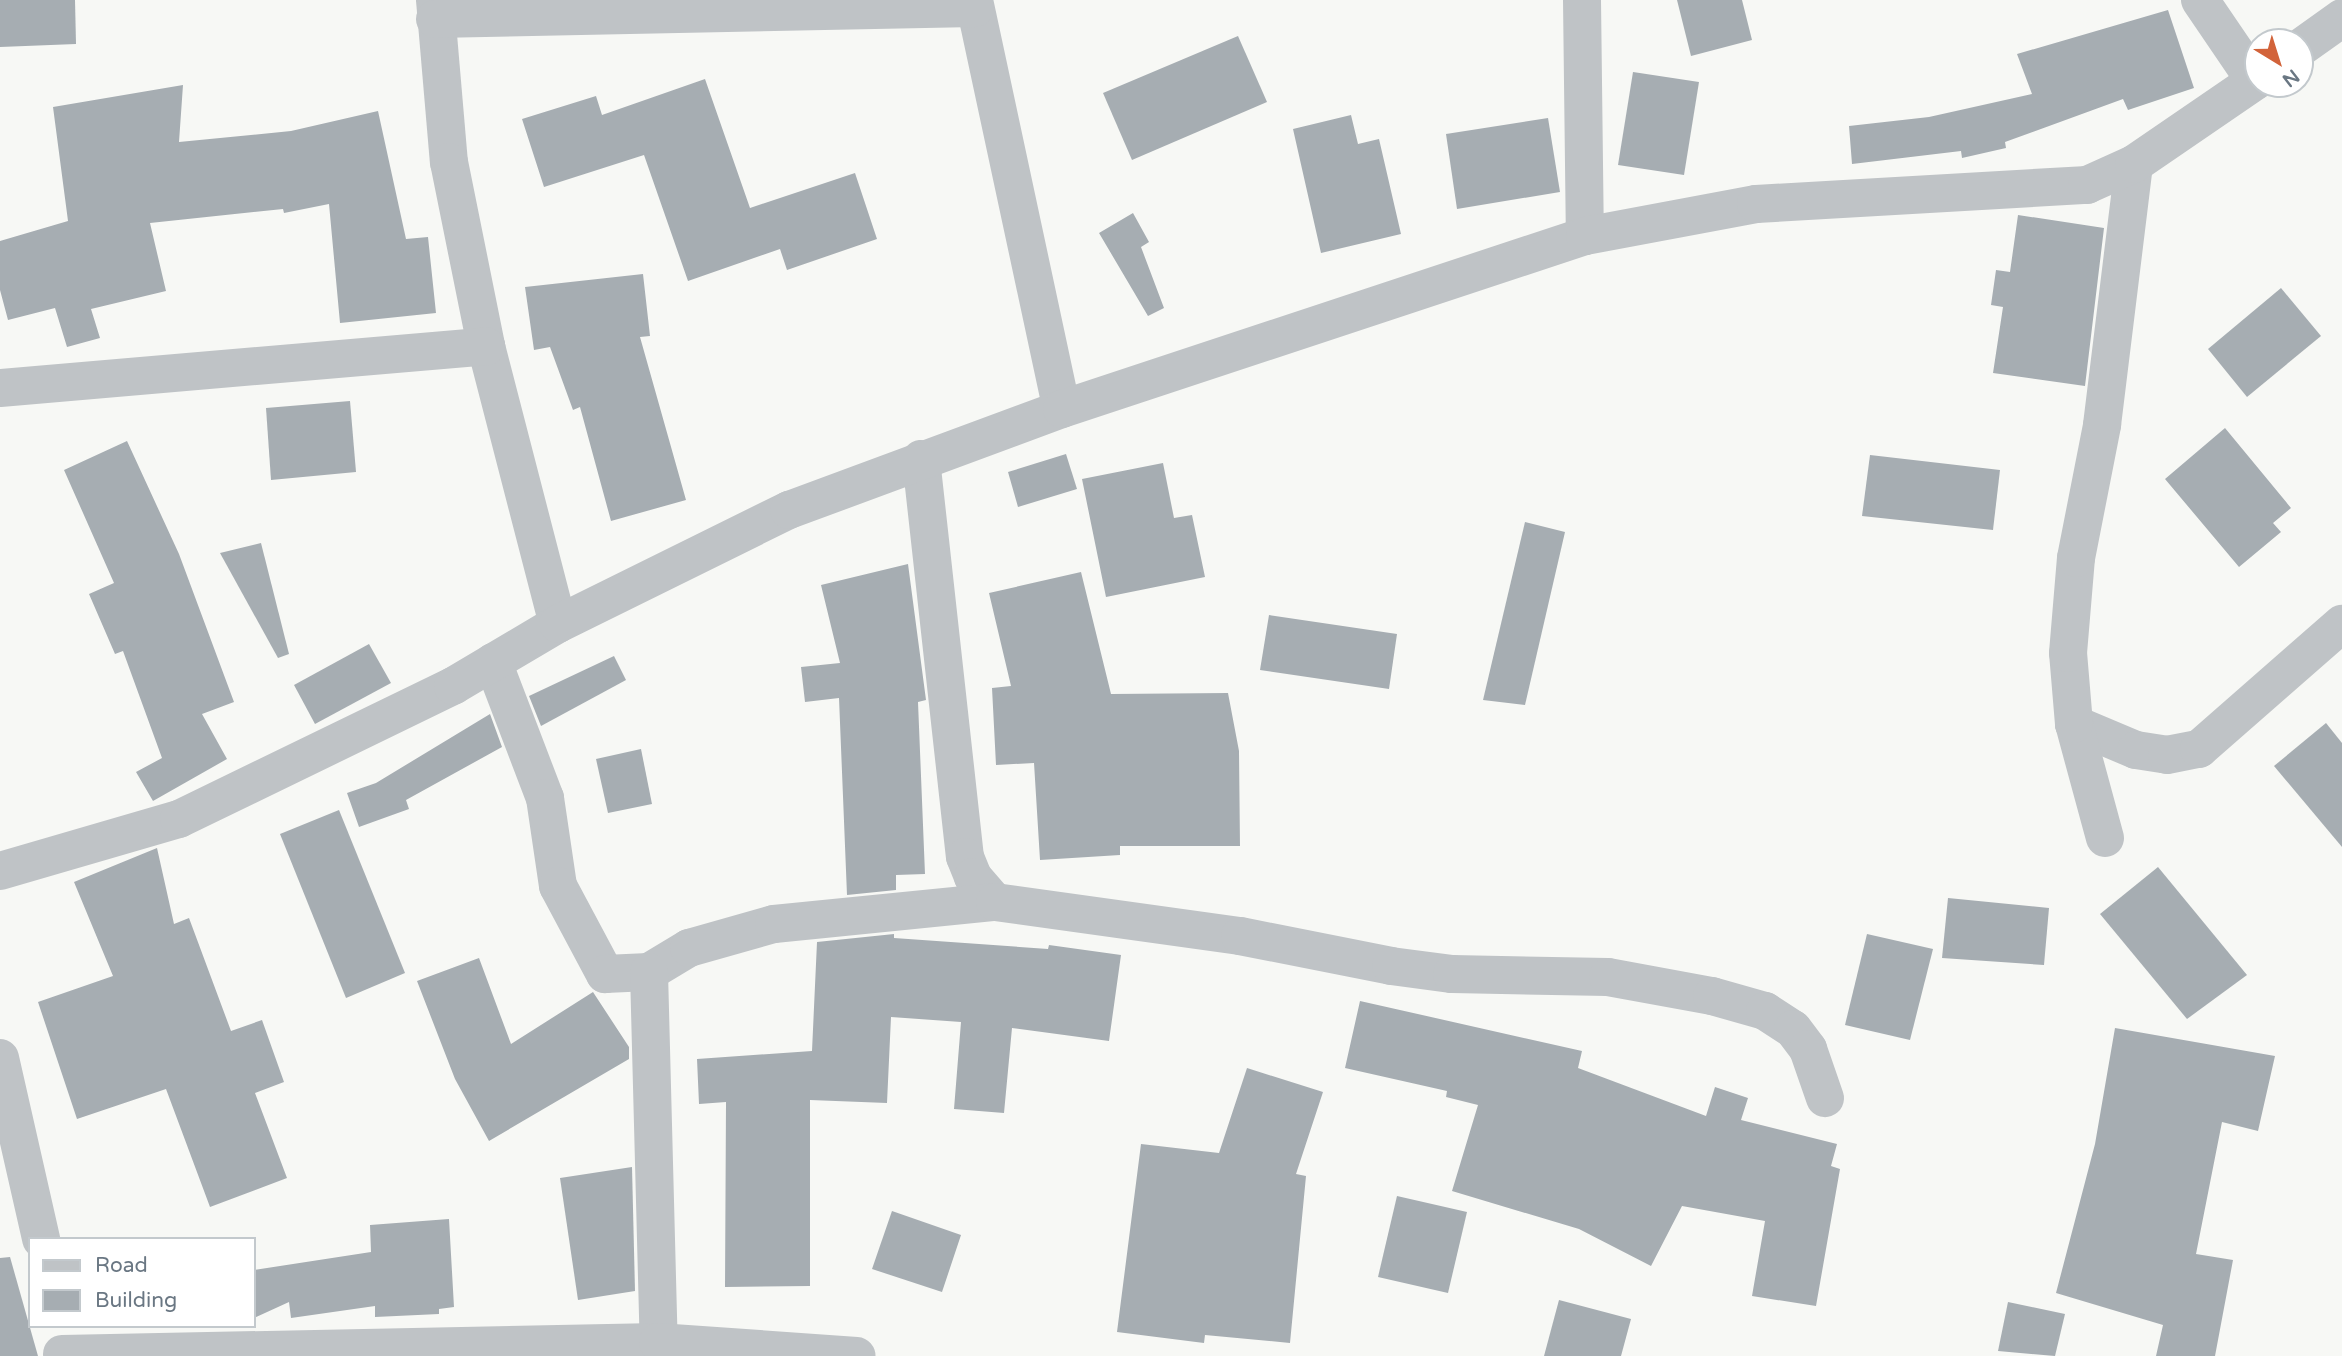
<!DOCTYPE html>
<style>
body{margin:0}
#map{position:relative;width:2342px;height:1356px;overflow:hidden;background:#f7f8f5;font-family:"Varela Round",sans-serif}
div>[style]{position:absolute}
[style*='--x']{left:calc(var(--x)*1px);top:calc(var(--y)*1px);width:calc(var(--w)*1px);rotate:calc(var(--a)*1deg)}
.building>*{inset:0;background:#a6adb2}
.minor>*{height:38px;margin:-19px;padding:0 19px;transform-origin:19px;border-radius:19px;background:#bfc3c6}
span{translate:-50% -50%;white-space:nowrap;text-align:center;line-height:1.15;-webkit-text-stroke:7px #fff;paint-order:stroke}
.legend{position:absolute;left:28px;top:1237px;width:228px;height:91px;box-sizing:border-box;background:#fff;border:2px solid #c3c9cd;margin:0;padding:9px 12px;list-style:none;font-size:21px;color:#6a7783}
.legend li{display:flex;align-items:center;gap:14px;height:35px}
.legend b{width:35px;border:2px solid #c3c9cd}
.north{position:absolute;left:2244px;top:28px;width:70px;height:70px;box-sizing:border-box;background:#fff;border:2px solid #c3c9cd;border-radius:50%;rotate:142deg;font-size:19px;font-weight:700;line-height:28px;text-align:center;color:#6a7783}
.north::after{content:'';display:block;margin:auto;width:24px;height:32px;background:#d2633a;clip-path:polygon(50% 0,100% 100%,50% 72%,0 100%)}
</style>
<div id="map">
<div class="building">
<i style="clip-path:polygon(0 0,75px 0,76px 44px,0 47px)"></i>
<i style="clip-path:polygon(1677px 0,1742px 0,1752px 40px,1691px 56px)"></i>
<i style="clip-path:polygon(2168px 10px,2194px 88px,2128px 110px,2123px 99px,2005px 142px,2006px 148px,1962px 158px,1961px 151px,1852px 164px,1849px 126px,1929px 117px,2032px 94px,2017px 54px)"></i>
<i style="clip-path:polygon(1238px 36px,1267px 102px,1132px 160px,1103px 93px)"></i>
<i style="clip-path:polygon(1633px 72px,1699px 82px,1684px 175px,1618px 165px)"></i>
<i style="clip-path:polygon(705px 79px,750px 208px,855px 173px,877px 239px,787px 270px,780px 249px,688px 281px,644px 155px,544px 187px,522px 119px,596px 96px,602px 115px)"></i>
<i style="clip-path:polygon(183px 85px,179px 142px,291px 131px,378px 111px,406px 239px,428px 237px,436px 313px,340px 323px,329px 204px,284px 213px,283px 209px,150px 223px,166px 291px,91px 309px,100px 338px,67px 347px,55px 308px,8px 320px,0 290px,0 241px,68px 221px,53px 107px)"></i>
<i style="clip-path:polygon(1351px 115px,1358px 144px,1379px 139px,1401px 234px,1321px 253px,1293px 129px)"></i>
<i style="clip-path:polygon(1548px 118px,1560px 192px,1457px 209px,1446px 134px)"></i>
<i style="clip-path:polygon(1133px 213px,1149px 242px,1141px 247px,1164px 308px,1148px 316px,1099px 233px)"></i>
<i style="clip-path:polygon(2018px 215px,2104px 228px,2085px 386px,1993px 373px,2003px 307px,1991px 305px,1996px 270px,2010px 272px)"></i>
<i style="clip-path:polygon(643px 274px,650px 336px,640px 337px,686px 500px,611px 521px,580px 407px,573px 410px,550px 347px,534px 350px,525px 287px)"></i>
<i style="clip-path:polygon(2281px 288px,2321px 336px,2247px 397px,2208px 349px)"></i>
<i style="clip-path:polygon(350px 401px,356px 472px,271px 480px,266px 408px)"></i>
<i style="clip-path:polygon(2225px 428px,2291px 508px,2273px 523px,2281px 532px,2239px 567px,2165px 479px)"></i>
<i style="clip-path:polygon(127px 441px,179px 554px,234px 702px,202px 714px,227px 759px,153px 801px,136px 772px,162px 758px,123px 651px,115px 654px,89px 594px,114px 583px,64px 470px)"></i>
<i style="clip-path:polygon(1066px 454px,1077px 489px,1018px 507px,1008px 472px)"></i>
<i style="clip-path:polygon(1870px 455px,2000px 470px,1993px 530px,1862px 516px)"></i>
<i style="clip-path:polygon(1163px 463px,1174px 518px,1192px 515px,1205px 577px,1106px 597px,1082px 479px)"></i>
<i style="clip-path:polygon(1525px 522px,1565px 532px,1525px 705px,1483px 700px)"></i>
<i style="clip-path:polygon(261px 543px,289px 654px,278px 658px,220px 553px)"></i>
<i style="clip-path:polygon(908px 564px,926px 700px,918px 702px,925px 874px,896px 875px,896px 890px,847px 895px,839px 698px,805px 702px,801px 667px,840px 663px,821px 585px)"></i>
<i style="clip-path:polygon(1081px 572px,1111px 694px,1228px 693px,1239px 751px,1240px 846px,1120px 846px,1120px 855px,1040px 860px,1034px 763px,996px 765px,992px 688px,1011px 686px,989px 593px)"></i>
<i style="clip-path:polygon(1269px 615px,1397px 634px,1389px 689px,1260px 670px)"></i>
<i style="clip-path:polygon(369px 644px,391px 683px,315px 724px,294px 685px)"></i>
<i style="clip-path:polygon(614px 656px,626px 680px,541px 726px,529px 696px)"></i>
<i style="clip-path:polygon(490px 714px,502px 747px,406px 800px,409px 809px,359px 827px,347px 793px,376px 783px)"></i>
<i style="clip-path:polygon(2326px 723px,2342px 743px,2342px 847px,2274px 766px)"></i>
<i style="clip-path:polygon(641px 749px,652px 804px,608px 813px,596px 759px)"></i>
<i style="clip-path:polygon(339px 810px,405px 973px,346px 998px,280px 834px)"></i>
<i style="clip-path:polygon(157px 848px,174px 924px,189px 918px,231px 1031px,262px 1020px,284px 1082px,255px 1093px,287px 1178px,210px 1207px,166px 1089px,77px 1119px,38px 1002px,113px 976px,74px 882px)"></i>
<i style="clip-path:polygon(2158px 867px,2247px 975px,2187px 1019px,2100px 914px)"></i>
<i style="clip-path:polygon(1948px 898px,2049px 908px,2044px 965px,1942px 958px)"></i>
<i style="clip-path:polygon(894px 934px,894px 938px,1048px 949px,1049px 945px,1121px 955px,1109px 1041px,1012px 1028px,1004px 1113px,954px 1109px,961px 1022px,891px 1017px,887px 1103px,810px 1100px,810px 1286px,725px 1287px,726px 1102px,699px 1104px,697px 1059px,812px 1051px,817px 942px)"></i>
<i style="clip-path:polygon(1867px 934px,1933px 949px,1910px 1040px,1845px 1025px)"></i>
<i style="clip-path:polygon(479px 958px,511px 1044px,593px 992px,629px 1047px,629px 1059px,489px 1141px,455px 1079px,417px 981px)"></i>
<i style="clip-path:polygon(1360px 1001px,1582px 1051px,1578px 1068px,1706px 1116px,1715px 1087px,1748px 1098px,1741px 1120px,1837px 1144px,1831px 1166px,1840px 1169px,1816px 1306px,1752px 1296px,1765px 1221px,1682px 1206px,1651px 1266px,1579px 1229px,1452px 1191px,1478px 1105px,1446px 1097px,1447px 1091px,1345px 1068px)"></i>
<i style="clip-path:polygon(2115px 1028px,2275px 1056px,2258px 1131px,2222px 1122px,2196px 1254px,2233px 1260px,2215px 1356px,2156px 1356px,2163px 1325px,2056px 1293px,2095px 1144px)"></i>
<i style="clip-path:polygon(1247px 1068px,1323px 1092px,1296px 1174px,1306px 1176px,1290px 1343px,1205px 1335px,1204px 1343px,1117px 1332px,1141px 1144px,1219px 1153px)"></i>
<i style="clip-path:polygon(632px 1167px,635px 1291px,578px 1300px,560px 1178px)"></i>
<i style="clip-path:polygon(1397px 1196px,1467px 1212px,1448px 1293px,1378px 1277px)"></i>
<i style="clip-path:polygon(892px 1211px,961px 1235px,942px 1292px,872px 1269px)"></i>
<i style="clip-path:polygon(449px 1219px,454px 1307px,439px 1309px,439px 1314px,375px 1317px,375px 1306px,291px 1318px,289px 1302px,254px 1318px,254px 1270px,371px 1252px,370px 1225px)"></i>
<i style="clip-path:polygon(10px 1257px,38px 1356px,0 1356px,0 1258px)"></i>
<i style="clip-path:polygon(1559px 1300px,1631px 1319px,1621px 1356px,1544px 1356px)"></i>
<i style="clip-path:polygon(2008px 1302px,2065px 1314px,2055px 1356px,1998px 1351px)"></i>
</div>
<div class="minor">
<i style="--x:435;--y:0;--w:163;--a:85.1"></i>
<i style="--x:449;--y:162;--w:188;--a:78.6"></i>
<i style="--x:486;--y:346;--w:287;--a:75.5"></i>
<i style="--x:974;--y:0;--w:418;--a:77.9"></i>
<i style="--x:1582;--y:0;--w:236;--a:89.3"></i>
<i style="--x:2200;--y:0;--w:98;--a:55.8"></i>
<i style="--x:435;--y:19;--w:540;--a:-1.17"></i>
<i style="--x:2300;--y:48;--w:52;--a:-35.5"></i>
<i style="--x:0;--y:388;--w:488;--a:-4.9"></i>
<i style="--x:921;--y:459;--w:400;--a:83.7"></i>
<i style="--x:965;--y:857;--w:22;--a:68"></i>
<i style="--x:973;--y:877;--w:33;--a:49"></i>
<i style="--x:493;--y:662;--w:146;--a:69.1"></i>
<i style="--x:545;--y:798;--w:89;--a:81.6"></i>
<i style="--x:558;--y:886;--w:100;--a:61.9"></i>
<i style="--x:605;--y:974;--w:44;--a:-2.6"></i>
<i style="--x:649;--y:972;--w:47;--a:-31"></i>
<i style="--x:689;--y:948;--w:88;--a:-15.8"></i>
<i style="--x:774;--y:924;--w:222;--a:-5.7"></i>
<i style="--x:995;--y:902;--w:247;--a:7.9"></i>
<i style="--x:1240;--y:936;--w:154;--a:11.2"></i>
<i style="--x:1391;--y:966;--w:62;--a:7.5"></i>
<i style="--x:1452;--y:974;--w:156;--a:1.1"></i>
<i style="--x:1608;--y:977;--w:106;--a:10.4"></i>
<i style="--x:1712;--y:996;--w:55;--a:15.8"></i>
<i style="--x:1765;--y:1011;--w:33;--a:33"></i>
<i style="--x:1793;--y:1029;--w:25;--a:53"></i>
<i style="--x:1808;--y:1049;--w:52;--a:70.9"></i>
<i style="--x:2074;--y:724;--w:67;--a:22.8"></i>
<i style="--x:2136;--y:750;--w:31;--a:9"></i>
<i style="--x:2167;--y:755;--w:33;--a:-11"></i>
<i style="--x:2199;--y:749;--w:190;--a:-41.2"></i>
<i style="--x:2105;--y:838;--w:118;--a:-105.2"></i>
<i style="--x:2074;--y:724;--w:71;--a:-94.8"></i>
<i style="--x:2068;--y:653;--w:95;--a:-85.2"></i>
<i style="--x:2076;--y:558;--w:136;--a:-78.9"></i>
<i style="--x:2102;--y:425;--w:263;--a:-83"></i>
<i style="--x:0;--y:871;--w:186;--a:-16.2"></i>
<i style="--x:179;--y:819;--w:305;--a:-25.9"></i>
<i style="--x:453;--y:686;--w:122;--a:-30.6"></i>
<i style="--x:558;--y:624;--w:258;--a:-26.3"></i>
<i style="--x:789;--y:510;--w:291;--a:-20.3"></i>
<i style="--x:1062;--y:409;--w:551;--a:-18.3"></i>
<i style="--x:1585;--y:236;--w:174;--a:-10.6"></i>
<i style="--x:1756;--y:204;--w:332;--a:-3.3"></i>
<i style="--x:2087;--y:185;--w:51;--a:-24.1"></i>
<i style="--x:2134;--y:164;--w:150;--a:-34.4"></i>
<i style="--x:649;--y:972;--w:384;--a:88.5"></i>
<i style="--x:0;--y:1058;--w:186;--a:77.2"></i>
<i style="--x:62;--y:1354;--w:596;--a:-1.15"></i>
<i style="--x:658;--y:1342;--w:199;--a:4"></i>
</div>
<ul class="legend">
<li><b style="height:9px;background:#bfc3c6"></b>Road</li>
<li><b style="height:19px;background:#a6adb2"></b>Building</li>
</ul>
<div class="north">N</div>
</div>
